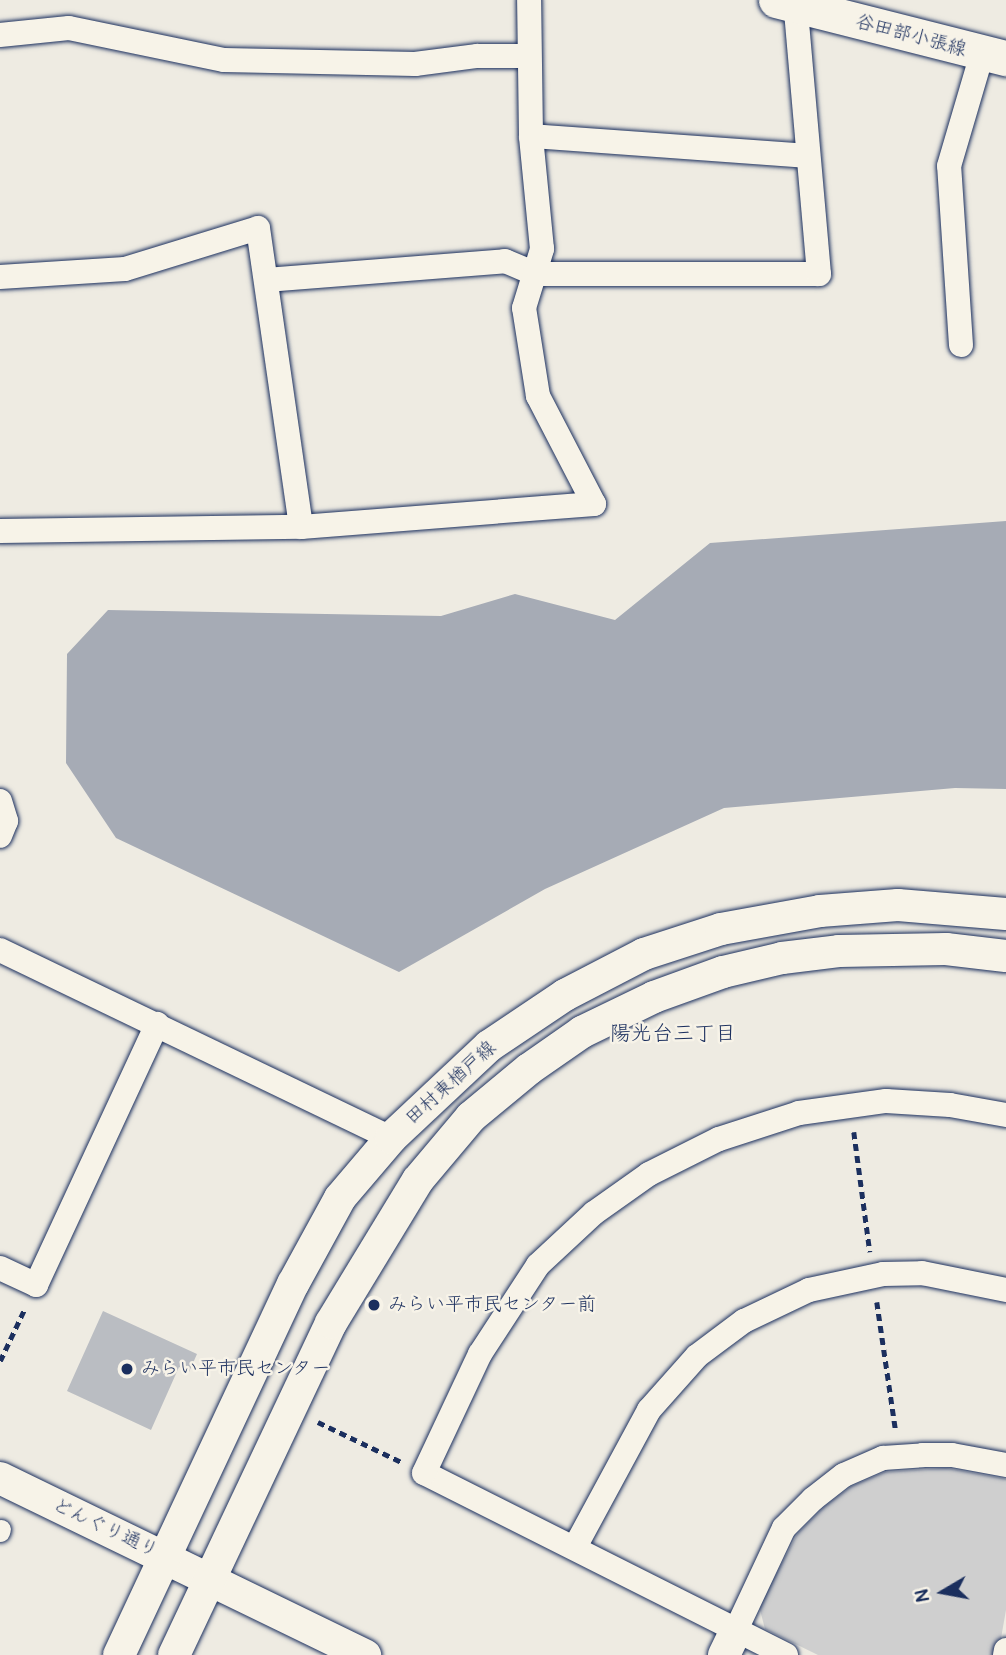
<!DOCTYPE html>
<meta charset="utf-8">
<style>
body{margin:0}
#map{position:relative;width:1006px;height:1655px;overflow:hidden;background:#eeebe2;font-family:Pangolin,"Klee One",sans-serif}
div>[style]{position:absolute}
[style*='--x']{left:calc(var(--x)*1px);top:calc(var(--y)*1px);width:calc(var(--w)*1px);rotate:calc(var(--a)*1deg)}
.green>*{inset:0;background:#cfcfcf}
.water>*{inset:0;background:#a6abb5}
.building>*{inset:0;background:#babdc2}
.path>*{height:4.5px;margin-top:-2.25px;transform-origin:0;background:repeating-linear-gradient(90deg,#1b2f5e 0 7px,transparent 0 12px)}
.roads{filter:drop-shadow(0 0 2px #1b2f5e) drop-shadow(0 0 2px #1b2f5e)}
.pedestrian>*{height:19px;margin:-9.5px;padding:0 9.5px;transform-origin:9.5px;border-radius:9.5px;background:#f7f3e8}
.minor>*{height:24px;margin:-12px;padding:0 12px;transform-origin:12px;border-radius:12px;background:#f7f3e8}
.tertiary>*{height:32px;margin:-16px;padding:0 16px;transform-origin:16px;border-radius:16px;background:#f7f3e8}
.secondary>*{height:35px;margin:-17.5px;padding:0 17.5px;transform-origin:17.5px;border-radius:17.5px;background:#f7f3e8}
.dots>*{width:19px;height:19px;translate:-50% -50%;box-sizing:border-box;border:4px solid #f7f3e8;border-radius:50%}
span{translate:-50% -50%;white-space:nowrap;text-align:center;line-height:1.15;-webkit-text-stroke:5px #f7f3e8;paint-order:stroke}
.street-label{font-size:19px;color:#1b2f5e}
.poi-label{font-size:19px;color:#1b2f5e}
.left{translate:0 -50%;text-align:left}
.neighbourhood-label{font-size:21px;color:#1b2f5e}
.north{position:absolute;left:908px;top:1557px;width:70px;height:70px;-webkit-text-stroke:5px #f7f3e8;paint-order:stroke;rotate:260deg;font-size:19px;font-weight:700;line-height:28px;text-align:center;color:#1b2f5e}
.north::after{content:'';display:block;margin:auto;width:24px;height:32px;background:#1b2f5e;clip-path:polygon(50% 0,100% 100%,50% 72%,0 100%)}
</style>
<div id="map">
<div class="green">
<i style="clip-path:polygon(946px 1468px,1006px 1479px,1006px 1610px,998px 1655px,818px 1655px,765px 1629px,759px 1606px,798px 1533px,825px 1506px,852px 1486px,885px 1472px)"></i>
</div>
<div class="water">
<i style="clip-path:polygon(1006px 521px,1006px 789px,955px 788px,724px 808px,545px 889px,399px 972px,116px 838px,66px 763px,67px 654px,108px 610px,441px 616px,515px 594px,615px 620px,710px 543px)"></i>
</div>
<div class="building">
<i style="clip-path:polygon(103px 1311px,197px 1354px,189px 1372px,179px 1367px,151px 1430px,67px 1391px)"></i>
</div>
<div class="path">
<i style="--x:854;--y:1132;--w:121;--a:82.4"></i>
<i style="--x:877;--y:1302;--w:131;--a:81.7"></i>
<i style="--x:0;--y:1361;--w:59;--a:-64.7"></i>
<i style="--x:318;--y:1422;--w:92;--a:25.7"></i>
</div>
<div class="roads">
<div class="pedestrian">
<i style="--x:0;--y:1532;--w:3;--a:-72"></i>
</div>
<div class="minor">
<i style="--x:0;--y:35;--w:69;--a:-5.8"></i>
<i style="--x:69;--y:28;--w:158;--a:11.7"></i>
<i style="--x:224;--y:60;--w:191;--a:1.2"></i>
<i style="--x:415;--y:64;--w:63;--a:-7.4"></i>
<i style="--x:477;--y:56;--w:52;--a:0"></i>
<i style="--x:531;--y:136;--w:277;--a:4.1"></i>
<i style="--x:0;--y:277;--w:125;--a:-3.7"></i>
<i style="--x:125;--y:269;--w:139;--a:-17.1"></i>
<i style="--x:258;--y:228;--w:302;--a:81.8"></i>
<i style="--x:266;--y:280;--w:240;--a:-4.5"></i>
<i style="--x:505;--y:261;--w:33;--a:23"></i>
<i style="--x:535;--y:274;--w:284;--a:0"></i>
<i style="--x:819;--y:274;--w:275;--a:-95"></i>
<i style="--x:961;--y:345;--w:179;--a:-93.8"></i>
<i style="--x:949;--y:166;--w:117;--a:-73.6"></i>
<i style="--x:0;--y:531;--w:301;--a:-0.8"></i>
<i style="--x:301;--y:527;--w:294;--a:-4.5"></i>
<i style="--x:594;--y:504;--w:122;--a:-117.4"></i>
<i style="--x:538;--y:396;--w:89;--a:-99"></i>
<i style="--x:524;--y:308;--w:62;--a:-73"></i>
<i style="--x:542;--y:249;--w:114;--a:-95.6"></i>
<i style="--x:531;--y:136;--w:136;--a:-90.8"></i>
<i style="--x:0;--y:801;--w:21;--a:73"></i>
<i style="--x:6;--y:821;--w:16;--a:112"></i>
<i style="--x:0;--y:950;--w:434;--a:25.7"></i>
<i style="--x:0;--y:1268;--w:40;--a:25"></i>
<i style="--x:36;--y:1285;--w:288;--a:-65.1"></i>
<i style="--x:575;--y:1547;--w:156;--a:-61.6"></i>
<i style="--x:649;--y:1410;--w:72;--a:-48.4"></i>
<i style="--x:697;--y:1356;--w:59;--a:-36.7"></i>
<i style="--x:744;--y:1321;--w:72;--a:-25.5"></i>
<i style="--x:809;--y:1290;--w:76;--a:-12.2"></i>
<i style="--x:883;--y:1274;--w:39;--a:-1"></i>
<i style="--x:922;--y:1273;--w:86;--a:11.4"></i>
<i style="--x:735;--y:1632;--w:115;--a:-64.8"></i>
<i style="--x:784;--y:1528;--w:41;--a:-45"></i>
<i style="--x:813;--y:1499;--w:39;--a:-38"></i>
<i style="--x:844;--y:1475;--w:43;--a:-23.6"></i>
<i style="--x:883;--y:1458;--w:39;--a:-4"></i>
<i style="--x:922;--y:1455;--w:30;--a:0"></i>
<i style="--x:952;--y:1455;--w:55;--a:10.5"></i>
<i style="--x:786;--y:1655;--w:405;--a:-153.3"></i>
<i style="--x:424;--y:1473;--w:132;--a:-64.8"></i>
<i style="--x:480;--y:1354;--w:106;--a:-56.9"></i>
<i style="--x:538;--y:1265;--w:76;--a:-42.9"></i>
<i style="--x:594;--y:1213;--w:67;--a:-35.3"></i>
<i style="--x:649;--y:1174;--w:78;--a:-26.6"></i>
<i style="--x:719;--y:1139;--w:84;--a:-18"></i>
<i style="--x:799;--y:1113;--w:88;--a:-7.9"></i>
<i style="--x:886;--y:1101;--w:64;--a:3.6"></i>
<i style="--x:950;--y:1105;--w:57;--a:10.1"></i>
<i style="--x:1005;--y:1655;--w:5;--a:-79"></i>
</div>
<div class="tertiary">
<i style="--x:0;--y:1478;--w:406;--a:25.9"></i>
<i style="--x:119;--y:1655;--w:410;--a:-64.9"></i>
<i style="--x:293;--y:1284;--w:98;--a:-61.3"></i>
<i style="--x:340;--y:1198;--w:79;--a:-49.6"></i>
<i style="--x:391;--y:1138;--w:134;--a:-43.2"></i>
<i style="--x:489;--y:1046;--w:92;--a:-33.9"></i>
<i style="--x:565;--y:995;--w:89;--a:-27.4"></i>
<i style="--x:644;--y:954;--w:81;--a:-18"></i>
<i style="--x:721;--y:929;--w:101;--a:-10.3"></i>
<i style="--x:820;--y:911;--w:78;--a:-4.4"></i>
<i style="--x:898;--y:905;--w:108;--a:4.8"></i>
<i style="--x:174;--y:1655;--w:367;--a:-64.7"></i>
<i style="--x:331;--y:1323;--w:167;--a:-58.7"></i>
<i style="--x:418;--y:1180;--w:82;--a:-49.9"></i>
<i style="--x:471;--y:1117;--w:75;--a:-39.6"></i>
<i style="--x:529;--y:1069;--w:65;--a:-34.9"></i>
<i style="--x:582;--y:1032;--w:80;--a:-25.9"></i>
<i style="--x:654;--y:997;--w:73;--a:-19.9"></i>
<i style="--x:723;--y:972;--w:61;--a:-13.3"></i>
<i style="--x:782;--y:958;--w:57;--a:-7"></i>
<i style="--x:839;--y:951;--w:107;--a:-1.1"></i>
<i style="--x:946;--y:949;--w:60;--a:6.7"></i>
<i style="--x:724;--y:1655;--w:25;--a:-64"></i>
</div>
<div class="secondary">
<i style="--x:776;--y:0;--w:237;--a:14.2"></i>
</div>
</div>
<div class="dots">
<i style="left:374px;top:1305px;background:#1b2f5e"></i>
<i style="left:127px;top:1369px;background:#1b2f5e"></i>
</div>
<div class="street-label">
<span style="left:911px;top:36px;rotate:15deg">谷田部小張線</span>
<span style="left:451px;top:1083px;rotate:-42deg">田村東楢戸線</span>
<span style="left:105px;top:1528px;rotate:25deg">どんぐり通り</span>
</div>
<div class="poi-label">
<span class="left" style="left:388px;top:1305px">みらい平市民センター前</span>
<span class="left" style="left:141px;top:1369px">みらい平市民センター</span>
</div>
<div class="neighbourhood-label">
<span style="left:673px;top:1034px">陽光台三丁目</span>
</div>
<div class="north">N</div>
</div>
